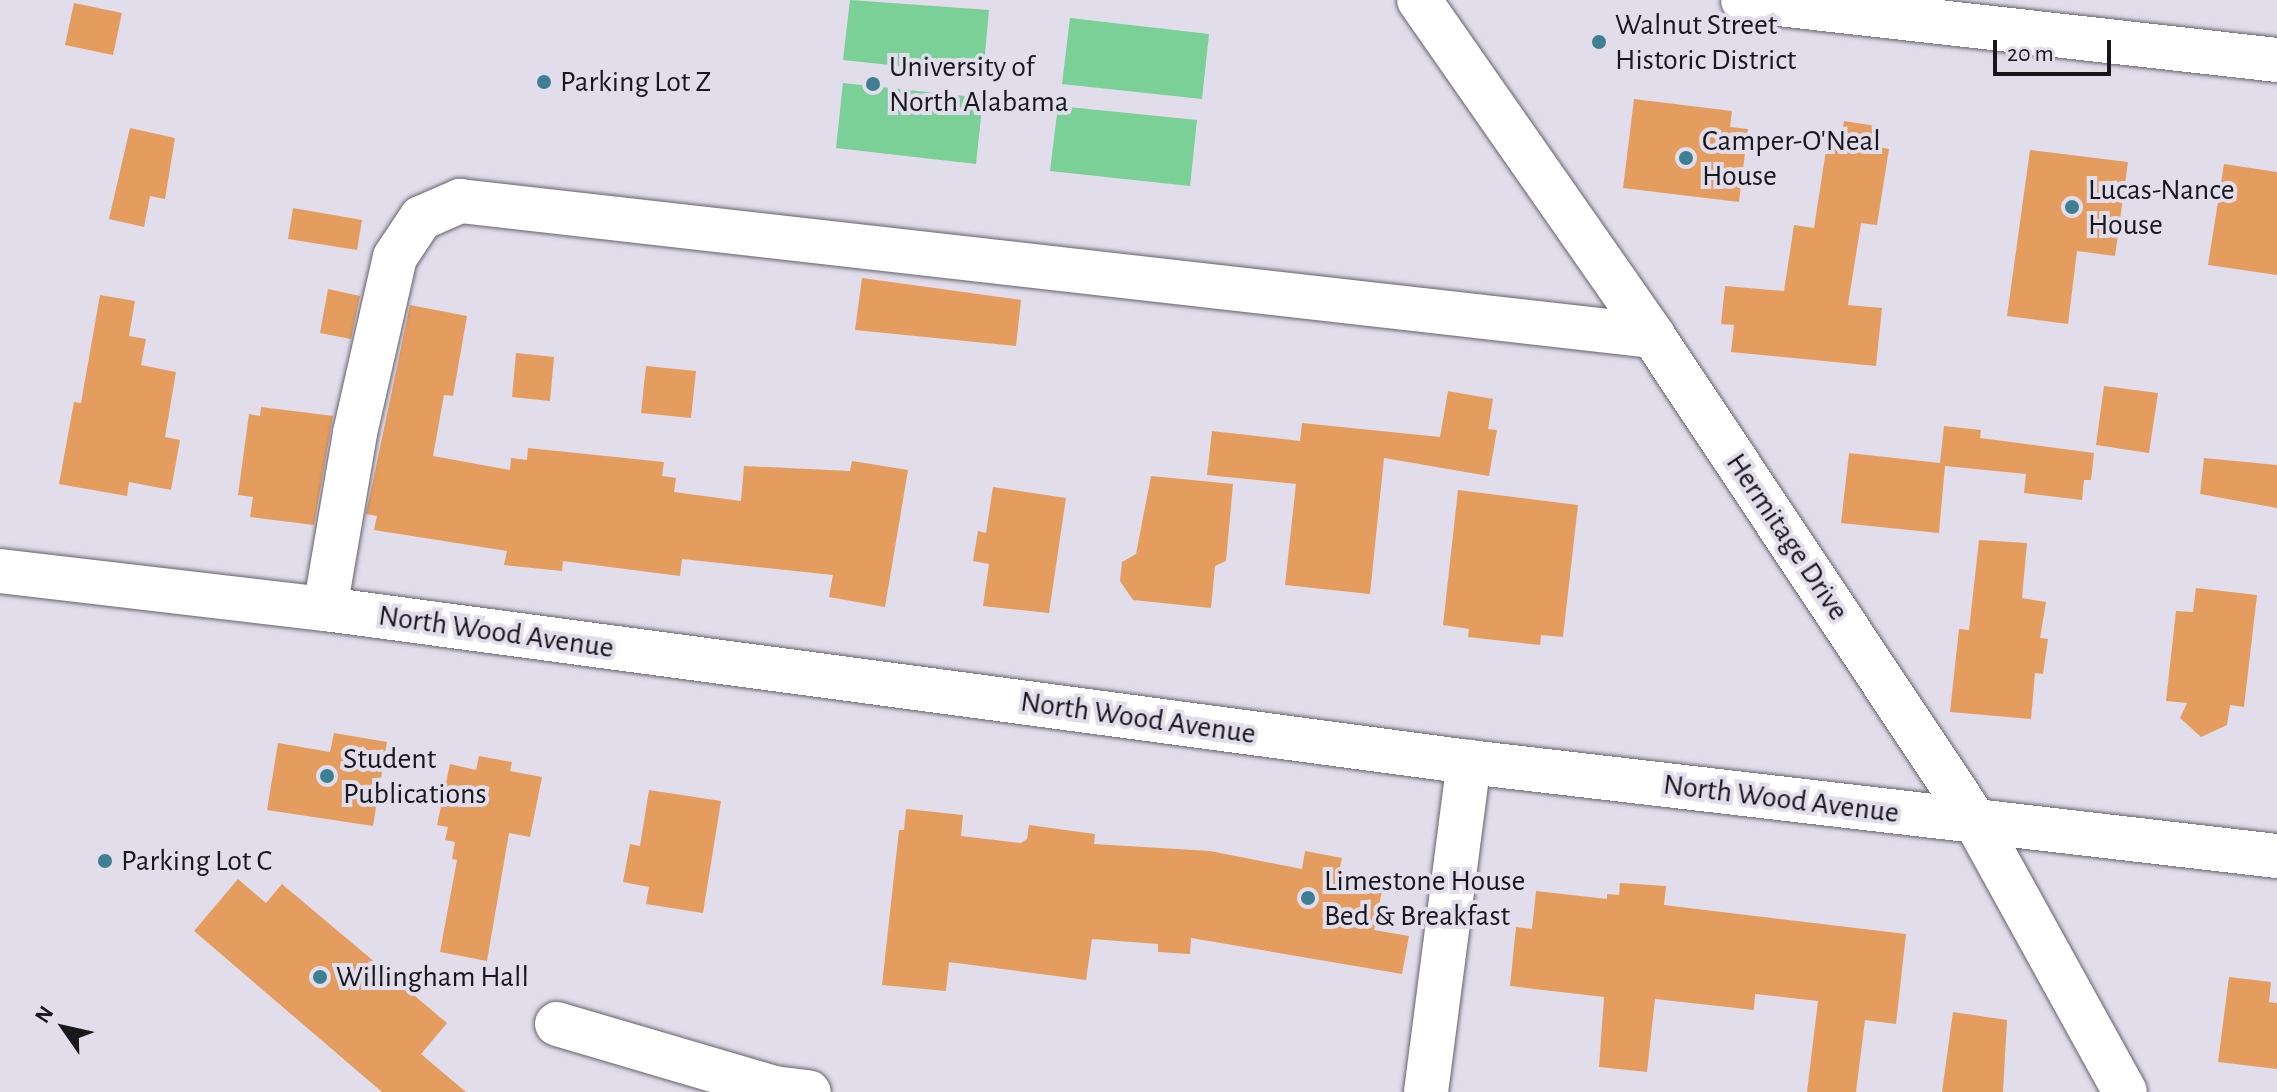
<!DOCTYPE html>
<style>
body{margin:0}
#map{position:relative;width:2277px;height:1092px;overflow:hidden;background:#e1ddeb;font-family:"Alegreya Sans",sans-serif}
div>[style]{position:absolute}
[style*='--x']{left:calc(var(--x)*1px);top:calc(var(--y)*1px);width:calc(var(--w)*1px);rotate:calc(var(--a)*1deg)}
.green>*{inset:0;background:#7ad097}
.building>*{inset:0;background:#e59d5f}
.roads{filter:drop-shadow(0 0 2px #65626e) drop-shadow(0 0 2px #65626e)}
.minor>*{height:44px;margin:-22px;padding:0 22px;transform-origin:22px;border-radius:22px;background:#fff}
.major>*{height:44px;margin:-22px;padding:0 22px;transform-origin:22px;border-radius:22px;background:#fff}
.dots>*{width:22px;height:22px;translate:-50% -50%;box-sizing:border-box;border:4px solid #e1ddeb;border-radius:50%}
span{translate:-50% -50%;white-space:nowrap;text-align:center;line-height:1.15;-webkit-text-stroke:8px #e1ddeb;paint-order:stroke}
.poi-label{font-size:30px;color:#18171c}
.left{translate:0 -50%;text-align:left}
.street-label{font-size:30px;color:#18171c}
.north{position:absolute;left:24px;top:988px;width:80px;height:80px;-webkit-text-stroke:6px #e1ddeb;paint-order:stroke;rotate:304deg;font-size:22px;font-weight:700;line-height:32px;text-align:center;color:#18171c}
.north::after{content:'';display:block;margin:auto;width:28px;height:36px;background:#18171c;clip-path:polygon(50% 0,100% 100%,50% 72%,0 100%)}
.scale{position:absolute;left:1993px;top:40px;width:118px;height:36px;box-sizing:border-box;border:4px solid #18171c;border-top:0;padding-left:10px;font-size:24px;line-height:28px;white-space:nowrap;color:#18171c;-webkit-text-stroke:6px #e1ddeb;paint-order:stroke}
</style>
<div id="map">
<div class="green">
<i style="clip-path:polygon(850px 0,989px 10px,983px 75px,843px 60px)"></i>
<i style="clip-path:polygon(1070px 18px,1209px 34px,1202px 99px,1062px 84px)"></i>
<i style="clip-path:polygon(843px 83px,983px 98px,976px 164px,836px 148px)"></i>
<i style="clip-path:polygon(1058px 106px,1197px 120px,1190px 186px,1050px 171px)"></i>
</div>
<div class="building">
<i style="clip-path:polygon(74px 3px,122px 13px,113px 55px,65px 45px)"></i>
<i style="clip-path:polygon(1634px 99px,1732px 111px,1730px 127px,1748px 129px,1739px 202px,1623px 188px)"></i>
<i style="clip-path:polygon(1844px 121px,1876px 126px,1873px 146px,1889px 149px,1877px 225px,1861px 223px,1848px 305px,1882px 308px,1876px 366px,1731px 352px,1734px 325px,1721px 324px,1725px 286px,1784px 291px,1794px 225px,1814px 228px,1828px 137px,1841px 140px)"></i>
<i style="clip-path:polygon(130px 128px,175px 138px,165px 199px,150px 196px,144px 227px,109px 219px)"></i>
<i style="clip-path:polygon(2030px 150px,2128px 162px,2115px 256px,2077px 251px,2068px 324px,2007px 316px)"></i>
<i style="clip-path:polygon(2224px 164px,2277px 172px,2277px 275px,2208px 265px)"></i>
<i style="clip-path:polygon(293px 208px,362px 220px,357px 250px,288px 239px)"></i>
<i style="clip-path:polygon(862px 278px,1021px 300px,1016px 346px,855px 330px)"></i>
<i style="clip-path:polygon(328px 289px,360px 296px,351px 339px,320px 333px)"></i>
<i style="clip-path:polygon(100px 295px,135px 301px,129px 336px,146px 339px,141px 365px,176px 372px,165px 437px,180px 440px,171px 490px,129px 482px,127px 496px,59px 484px,74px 402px,81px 403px)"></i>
<i style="clip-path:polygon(410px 305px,467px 316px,453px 396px,444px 395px,433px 456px,510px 470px,511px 458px,527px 460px,528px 448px,664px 462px,662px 476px,676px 478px,674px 492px,741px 501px,744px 466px,850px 471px,852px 461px,908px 470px,885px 607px,829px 597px,833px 575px,682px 559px,680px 576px,563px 561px,562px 571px,504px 565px,507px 551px,374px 530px,377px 516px,366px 514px)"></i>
<i style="clip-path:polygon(516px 353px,554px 357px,550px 401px,512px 397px)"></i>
<i style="clip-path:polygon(646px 366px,696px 371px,691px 418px,641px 413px)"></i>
<i style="clip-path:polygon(2104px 386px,2158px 393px,2149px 453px,2096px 445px)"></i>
<i style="clip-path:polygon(1448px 391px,1493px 399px,1488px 429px,1497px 430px,1489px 476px,1384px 458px,1370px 594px,1285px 585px,1296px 484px,1207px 475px,1212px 431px,1300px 441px,1302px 423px,1440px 437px)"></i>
<i style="clip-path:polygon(261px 407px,333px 416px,314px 525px,250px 517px,253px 497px,238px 495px,249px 414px,260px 416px)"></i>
<i style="clip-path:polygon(1944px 426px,1981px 430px,1980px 438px,2094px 453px,2091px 480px,2084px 480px,2082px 500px,2024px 493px,2026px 474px,1945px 466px,1939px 533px,1841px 523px,1849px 453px,1940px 463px)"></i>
<i style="clip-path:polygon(2204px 458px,2277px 465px,2277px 508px,2200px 494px)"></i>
<i style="clip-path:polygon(1151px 476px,1233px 484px,1226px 561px,1215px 566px,1211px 608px,1133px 600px,1120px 581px,1122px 562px,1136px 554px)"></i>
<i style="clip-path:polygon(993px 487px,1066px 498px,1049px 613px,983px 606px,989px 564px,973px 561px,978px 531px,986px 533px)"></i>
<i style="clip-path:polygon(1458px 490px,1578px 505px,1563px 637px,1541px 635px,1540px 645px,1468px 637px,1469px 629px,1443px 625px)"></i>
<i style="clip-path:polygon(1979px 540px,2027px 543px,2022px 598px,2046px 602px,2040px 638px,2048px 639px,2043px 674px,2035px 673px,2031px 719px,1950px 712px,1959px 629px,1969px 630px)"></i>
<i style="clip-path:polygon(2196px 588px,2257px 595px,2244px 707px,2230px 705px,2227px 725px,2201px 737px,2180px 718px,2187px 703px,2166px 701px,2176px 611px,2193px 612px)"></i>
<i style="clip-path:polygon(334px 733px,387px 742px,373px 826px,267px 810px,278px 743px,330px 752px)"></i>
<i style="clip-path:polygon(479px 756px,512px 762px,510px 771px,542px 777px,530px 837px,509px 833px,487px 961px,440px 952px,457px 860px,452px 859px,455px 842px,445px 840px,448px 827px,437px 825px,450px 764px,476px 770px)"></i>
<i style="clip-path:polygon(649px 790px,721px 801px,703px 913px,646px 904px,649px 887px,623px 882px,630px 844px,640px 846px)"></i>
<i style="clip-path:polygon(906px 809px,963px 815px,961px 836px,1021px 843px,1027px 839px,1029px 825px,1095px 834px,1094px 844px,1210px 851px,1302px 869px,1305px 851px,1342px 858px,1338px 877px,1383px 886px,1374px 930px,1409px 936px,1402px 974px,1191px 938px,1190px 954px,1158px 952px,1158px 944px,1092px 939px,1086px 980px,949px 962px,946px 991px,882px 985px,899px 830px,904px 830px)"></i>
<i style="clip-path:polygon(238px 879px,266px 903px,282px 884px,447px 1023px,421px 1054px,466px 1092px,382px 1092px,194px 931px)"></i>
<i style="clip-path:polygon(1620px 883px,1666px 886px,1664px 905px,1906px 934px,1896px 1024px,1865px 1020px,1856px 1092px,1807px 1092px,1818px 1001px,1755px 994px,1754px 1010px,1655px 999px,1647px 1072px,1599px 1067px,1604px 997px,1510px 986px,1516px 927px,1532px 929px,1536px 891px,1607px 899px,1607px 894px,1619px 895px)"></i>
<i style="clip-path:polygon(2229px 977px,2271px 982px,2269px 1002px,2277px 1003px,2277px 1069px,2218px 1062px)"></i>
<i style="clip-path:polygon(1953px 1012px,2007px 1020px,2003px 1092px,1942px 1092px)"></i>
</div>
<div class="roads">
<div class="minor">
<i style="--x:1419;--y:0;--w:409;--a:55.1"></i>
<i style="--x:1653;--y:336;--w:584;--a:56.39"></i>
<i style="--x:1976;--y:822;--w:308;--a:61.1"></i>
<i style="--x:1743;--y:0;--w:537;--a:6.41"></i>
<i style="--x:325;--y:609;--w:179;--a:-80.3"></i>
<i style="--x:355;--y:433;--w:180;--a:-77.2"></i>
<i style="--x:395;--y:257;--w:47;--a:-56.3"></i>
<i style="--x:421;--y:218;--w:43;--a:-23.6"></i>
<i style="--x:460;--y:201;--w:1201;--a:6.46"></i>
<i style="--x:557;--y:1024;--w:226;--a:16.4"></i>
<i style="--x:774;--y:1088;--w:35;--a:7"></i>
<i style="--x:1426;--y:1092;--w:333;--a:-82.6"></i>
</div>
<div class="major">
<i style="--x:0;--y:571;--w:327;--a:6.7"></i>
<i style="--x:325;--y:609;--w:1154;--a:7.62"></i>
<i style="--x:1469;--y:762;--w:813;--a:6.64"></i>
</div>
</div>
<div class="dots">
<i style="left:1599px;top:42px;background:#3f7f93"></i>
<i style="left:544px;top:82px;background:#3f7f93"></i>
<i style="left:873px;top:84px;background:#3f7f93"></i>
<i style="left:1686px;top:158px;background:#3f7f93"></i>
<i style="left:2072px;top:207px;background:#3f7f93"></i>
<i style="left:327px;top:776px;background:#3f7f93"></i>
<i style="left:105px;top:861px;background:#3f7f93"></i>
<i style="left:1308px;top:898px;background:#3f7f93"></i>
<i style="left:320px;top:977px;background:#3f7f93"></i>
</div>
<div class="poi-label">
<span class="left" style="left:1615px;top:42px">Walnut Street<br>Historic District</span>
<span class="left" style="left:889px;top:84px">University of<br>North Alabama</span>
<span class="left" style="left:560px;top:82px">Parking Lot Z</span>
<span class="left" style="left:1702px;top:158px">Camper-O'Neal<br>House</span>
<span class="left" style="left:2088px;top:207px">Lucas-Nance<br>House</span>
<span class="left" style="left:343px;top:776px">Student<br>Publications</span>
<span class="left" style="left:121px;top:861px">Parking Lot C</span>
<span class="left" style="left:1324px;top:898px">Limestone House<br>Bed &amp; Breakfast</span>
<span class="left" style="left:336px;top:977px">Willingham Hall</span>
</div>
<div class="street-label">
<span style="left:1787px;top:537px;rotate:56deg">Hermitage Drive</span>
<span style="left:496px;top:632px;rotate:8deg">North Wood Avenue</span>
<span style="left:1138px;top:718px;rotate:8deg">North Wood Avenue</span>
<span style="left:1781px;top:799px;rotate:7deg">North Wood Avenue</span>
</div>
<div class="north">N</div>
<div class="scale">20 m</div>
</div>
